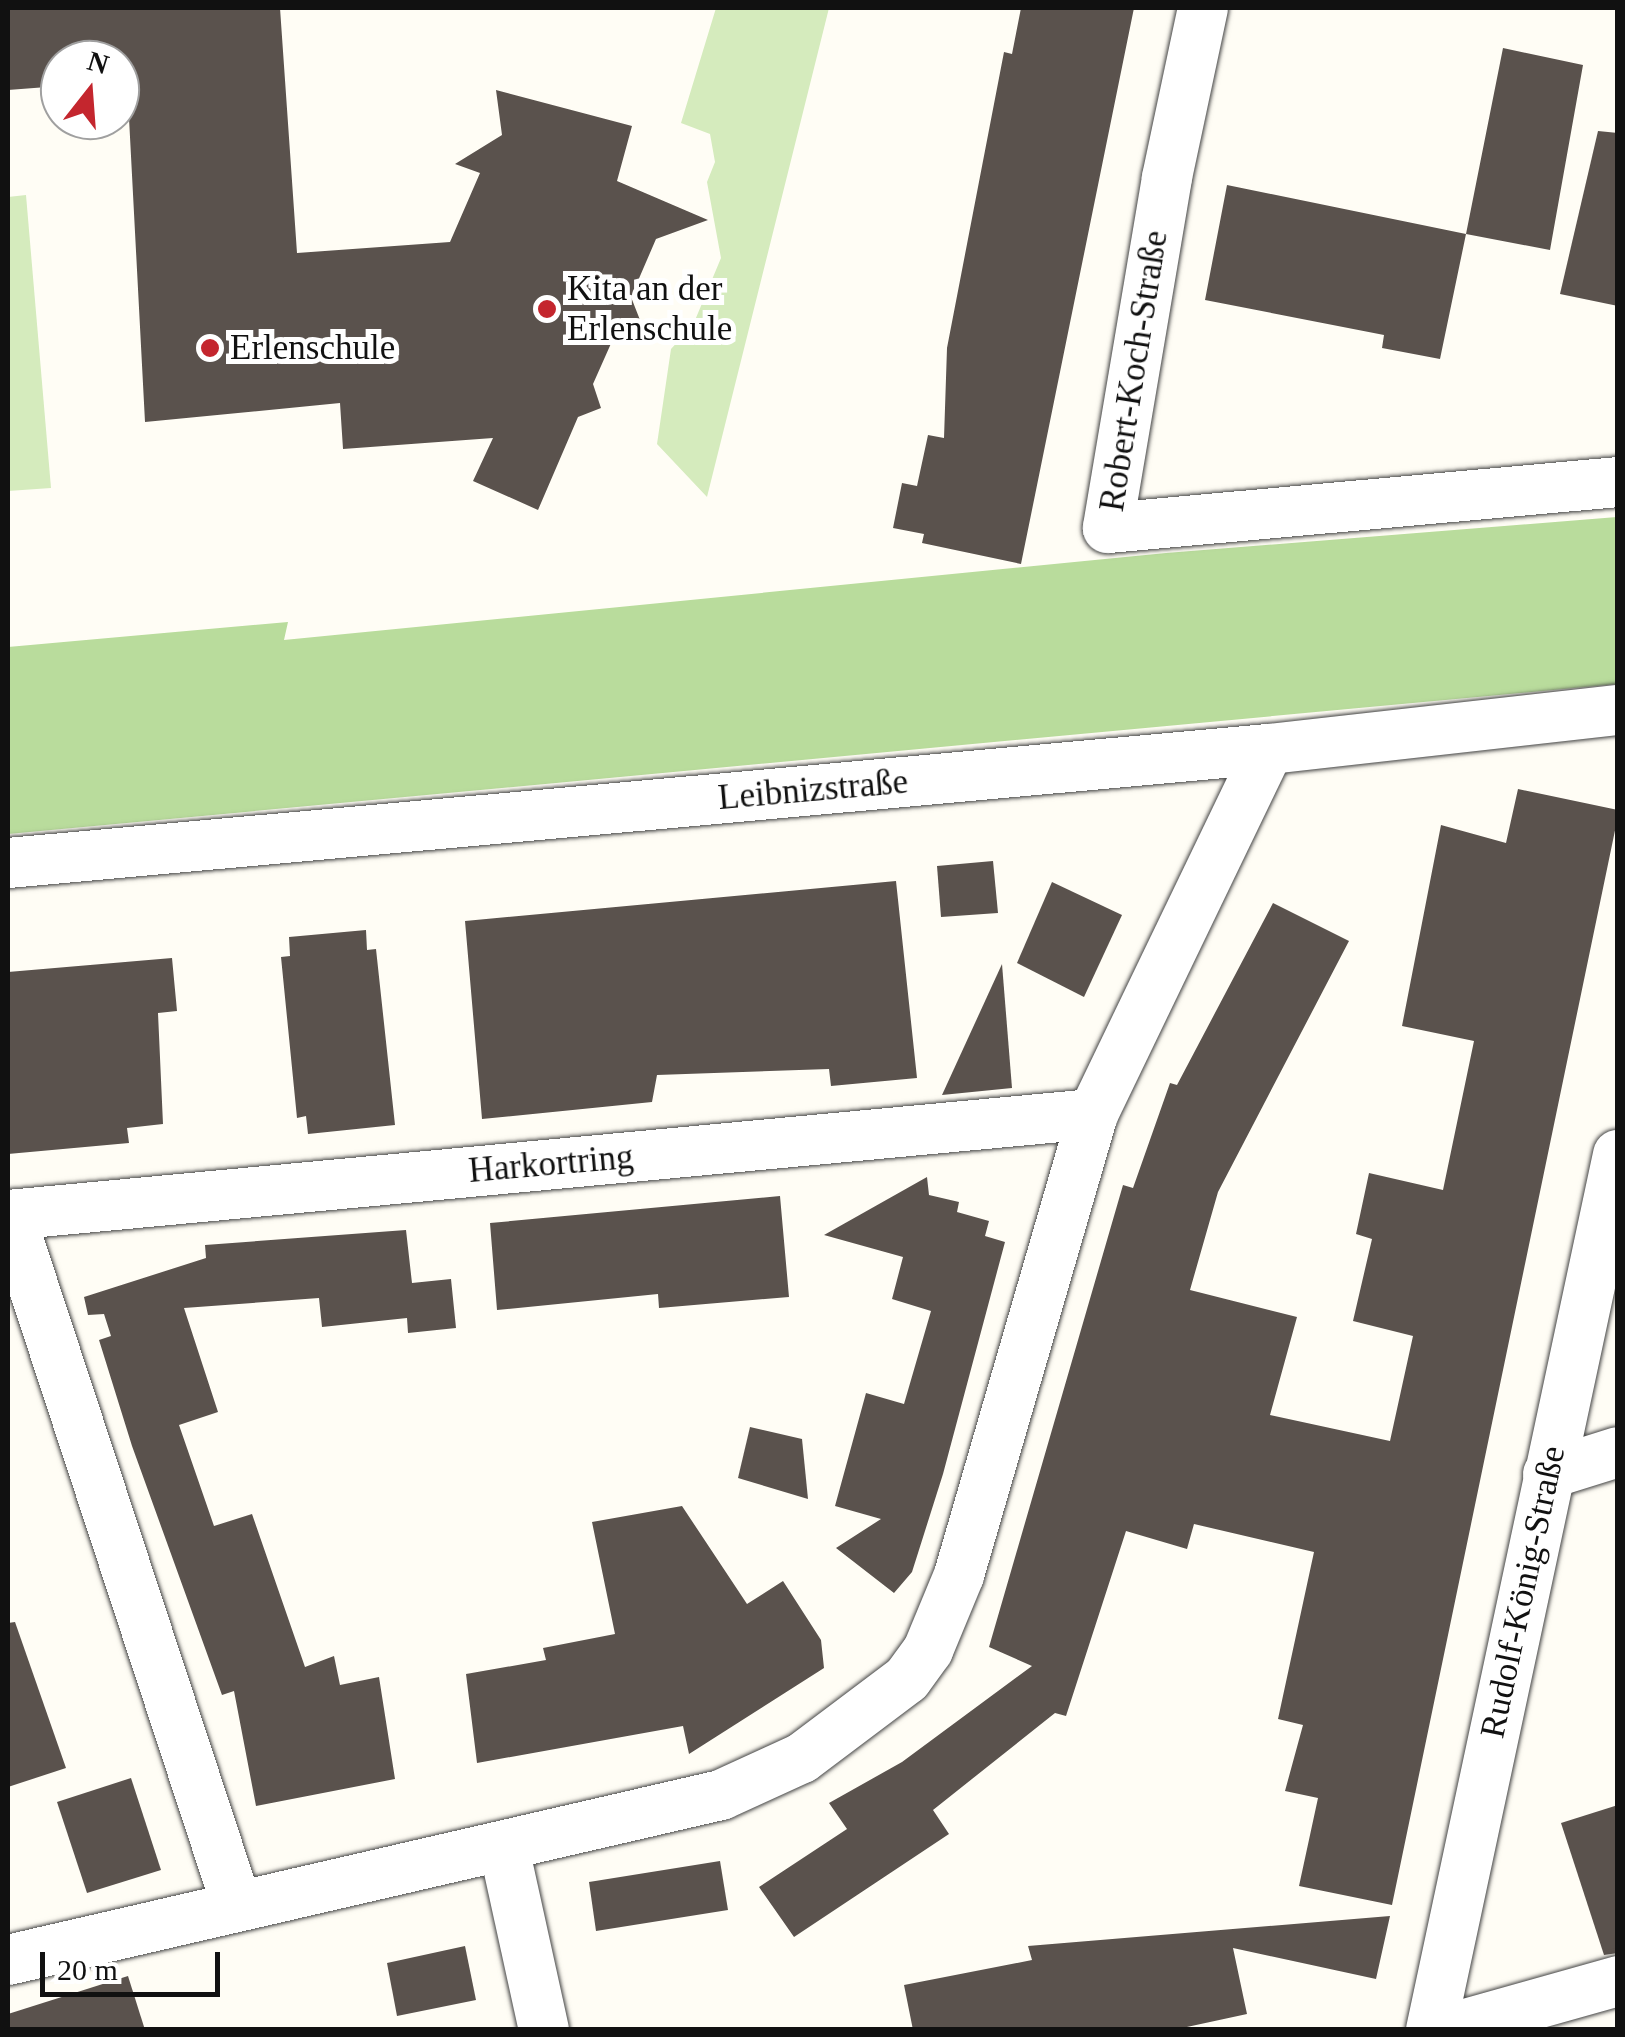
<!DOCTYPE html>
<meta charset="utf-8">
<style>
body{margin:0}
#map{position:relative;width:1625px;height:2037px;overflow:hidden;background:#fffdf5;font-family:Georgia,serif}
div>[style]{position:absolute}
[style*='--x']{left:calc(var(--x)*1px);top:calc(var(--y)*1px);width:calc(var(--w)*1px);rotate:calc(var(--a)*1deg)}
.green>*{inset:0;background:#d5ebbd}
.forest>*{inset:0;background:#b9dc9c}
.building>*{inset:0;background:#5a524d}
.roads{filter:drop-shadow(0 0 2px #444) drop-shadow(0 0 2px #444)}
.minor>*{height:50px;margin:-25px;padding:0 25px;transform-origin:25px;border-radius:25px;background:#fff}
.dots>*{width:28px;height:28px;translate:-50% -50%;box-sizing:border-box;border:5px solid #fff;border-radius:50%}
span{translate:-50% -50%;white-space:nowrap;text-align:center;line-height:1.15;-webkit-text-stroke:10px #fff;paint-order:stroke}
.poi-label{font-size:35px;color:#111}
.left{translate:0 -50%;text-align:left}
.street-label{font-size:35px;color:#111}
.frame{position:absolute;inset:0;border:10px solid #111;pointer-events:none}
.north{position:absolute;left:40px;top:40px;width:100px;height:100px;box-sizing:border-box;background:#fff;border:2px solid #a0a0a0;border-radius:50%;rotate:17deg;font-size:28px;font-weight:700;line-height:40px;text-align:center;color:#111}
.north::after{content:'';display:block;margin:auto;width:35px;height:45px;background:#c4262e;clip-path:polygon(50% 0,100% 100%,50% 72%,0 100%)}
.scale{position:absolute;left:40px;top:1952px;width:180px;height:45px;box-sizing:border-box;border:5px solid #111;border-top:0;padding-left:12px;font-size:30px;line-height:35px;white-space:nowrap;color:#111;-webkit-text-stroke:8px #fff;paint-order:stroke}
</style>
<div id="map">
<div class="green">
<i style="clip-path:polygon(716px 8px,829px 8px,707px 497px,657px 444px,671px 349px,693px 325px,721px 258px,707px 182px,715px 162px,710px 134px,681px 123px)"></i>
<i style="clip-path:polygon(26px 195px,51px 488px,8px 491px,8px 197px)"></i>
</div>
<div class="forest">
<i style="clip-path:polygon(1617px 517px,1617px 684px,8px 834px,8px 647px,288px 622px,284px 640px,1166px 553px)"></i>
</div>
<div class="building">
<i style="clip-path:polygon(8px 8px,280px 8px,297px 253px,450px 242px,480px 173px,455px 164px,502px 135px,496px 90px,632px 126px,617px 181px,708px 220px,656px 239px,631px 297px,640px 320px,617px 330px,593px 384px,601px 408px,578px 417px,538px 510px,473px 481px,493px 438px,343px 449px,340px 403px,145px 422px,127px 80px,120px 81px,120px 60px,60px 60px,60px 86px,8px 90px)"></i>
<i style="clip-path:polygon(1021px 8px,1134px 8px,1021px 564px,922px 543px,924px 534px,893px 528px,902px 483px,917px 486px,928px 435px,944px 438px,947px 348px,1004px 52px,1012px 54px)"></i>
<i style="clip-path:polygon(1503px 48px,1583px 65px,1550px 250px,1466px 234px,1440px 359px,1382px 348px,1384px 335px,1205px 300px,1227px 185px,1466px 234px)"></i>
<i style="clip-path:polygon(1598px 131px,1618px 133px,1618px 306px,1560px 294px)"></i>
<i style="clip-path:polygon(1518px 789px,1618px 810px,1618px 816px,1392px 1905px,1299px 1886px,1318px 1798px,1285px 1791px,1303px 1725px,1278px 1719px,1314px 1552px,1194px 1524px,1187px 1549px,1126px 1531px,1066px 1716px,1055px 1713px,933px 1810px,949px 1834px,794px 1937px,759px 1887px,847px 1829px,829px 1803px,902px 1762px,1032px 1666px,989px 1647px,1123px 1185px,1133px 1188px,1170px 1083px,1177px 1085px,1273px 903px,1349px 941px,1218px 1192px,1190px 1290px,1297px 1317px,1270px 1415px,1390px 1441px,1413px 1336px,1353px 1321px,1372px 1239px,1356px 1234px,1369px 1173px,1443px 1190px,1474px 1041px,1402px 1026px,1441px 825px,1506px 843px)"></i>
<i style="clip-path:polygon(993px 861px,998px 913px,941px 917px,937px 866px)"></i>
<i style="clip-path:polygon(896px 881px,917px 1078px,831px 1086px,829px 1069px,657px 1075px,652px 1102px,482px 1119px,465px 921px)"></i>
<i style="clip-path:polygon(1052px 882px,1122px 915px,1084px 997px,1017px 963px)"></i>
<i style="clip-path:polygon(366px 930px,367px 950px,376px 949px,395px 1125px,308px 1134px,306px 1116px,297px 1118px,281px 957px,290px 956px,289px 937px)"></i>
<i style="clip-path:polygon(172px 958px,177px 1011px,158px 1013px,163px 1124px,127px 1128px,129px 1143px,8px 1154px,8px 972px)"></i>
<i style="clip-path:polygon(1002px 964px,1012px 1088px,942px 1095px)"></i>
<i style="clip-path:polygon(927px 1177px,929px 1195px,959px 1202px,957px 1212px,989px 1221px,985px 1236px,1005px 1242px,943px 1474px,912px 1572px,894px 1593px,836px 1548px,881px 1519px,835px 1506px,866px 1393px,904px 1404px,931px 1311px,892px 1299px,903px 1257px,824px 1235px)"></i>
<i style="clip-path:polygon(780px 1196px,789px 1297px,659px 1308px,658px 1294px,497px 1310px,490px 1223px)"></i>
<i style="clip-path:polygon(406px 1230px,412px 1283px,451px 1279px,456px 1328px,408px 1333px,407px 1318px,322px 1327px,319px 1298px,184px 1308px,218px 1412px,179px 1425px,214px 1526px,252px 1514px,305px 1667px,334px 1656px,340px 1685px,379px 1677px,395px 1779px,256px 1806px,234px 1691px,222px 1695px,132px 1446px,99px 1340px,111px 1336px,104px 1314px,88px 1315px,84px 1297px,206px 1258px,205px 1245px)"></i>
<i style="clip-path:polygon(750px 1427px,802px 1439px,808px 1499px,738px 1478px)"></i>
<i style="clip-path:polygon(682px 1506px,747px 1604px,783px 1581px,821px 1640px,824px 1668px,689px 1754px,683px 1726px,477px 1763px,466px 1674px,546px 1660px,543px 1648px,615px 1634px,592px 1522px)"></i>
<i style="clip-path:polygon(15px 1622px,66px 1768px,8px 1787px,8px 1623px)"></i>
<i style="clip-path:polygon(131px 1778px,161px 1870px,87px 1893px,57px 1802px)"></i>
<i style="clip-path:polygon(1618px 1805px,1618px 1953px,1604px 1955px,1561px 1823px)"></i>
<i style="clip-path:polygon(720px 1861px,728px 1910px,596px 1931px,589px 1882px)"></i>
<i style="clip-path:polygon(1390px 1916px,1376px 1979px,1233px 1948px,1247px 2014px,1173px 2030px,913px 2030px,904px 1985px,1032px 1960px,1028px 1946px)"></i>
<i style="clip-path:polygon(465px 1946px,476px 2000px,397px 2016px,387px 1963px)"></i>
<i style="clip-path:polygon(128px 1976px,145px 2030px,8px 2030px,8px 2014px)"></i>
</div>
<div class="roads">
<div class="minor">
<i style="--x:1203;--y:8;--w:174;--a:102"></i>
<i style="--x:1167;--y:178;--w:355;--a:99.6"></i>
<i style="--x:1108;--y:528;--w:512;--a:-5.15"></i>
<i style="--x:8;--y:863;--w:1266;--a:-5.17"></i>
<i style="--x:1269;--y:749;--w:351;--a:-6.4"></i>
<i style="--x:8;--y:1215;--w:1090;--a:-5.32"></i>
<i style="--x:10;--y:1215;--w:727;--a:71.81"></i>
<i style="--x:1548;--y:1474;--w:73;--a:-17.4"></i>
<i style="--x:504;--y:1848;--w:186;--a:77.6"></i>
<i style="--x:8;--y:1960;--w:732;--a:-13.03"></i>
<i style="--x:721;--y:1795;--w:89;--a:-24.6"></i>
<i style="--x:802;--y:1758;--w:131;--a:-37"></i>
<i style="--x:907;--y:1679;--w:36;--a:-54"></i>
<i style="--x:928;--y:1650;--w:81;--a:-67.5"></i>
<i style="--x:959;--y:1575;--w:480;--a:-73.8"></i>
<i style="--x:1093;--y:1114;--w:405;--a:-64.3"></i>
<i style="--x:1431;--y:2030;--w:895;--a:-77.94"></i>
<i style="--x:1444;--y:2030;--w:181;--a:-15.7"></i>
</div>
</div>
<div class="dots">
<i style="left:547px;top:309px;background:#c4262e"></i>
<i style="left:210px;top:348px;background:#c4262e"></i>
</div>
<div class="poi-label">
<span class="left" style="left:567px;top:309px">Kita an der<br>Erlenschule</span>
<span class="left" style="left:230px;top:348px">Erlenschule</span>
</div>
<div class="street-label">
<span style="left:1134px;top:371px;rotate:-81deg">Robert-Koch-Straße</span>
<span style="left:813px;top:790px;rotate:-5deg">Leibnizstraße</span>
<span style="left:551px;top:1164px;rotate:-5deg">Harkortring</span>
<span style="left:1523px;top:1592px;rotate:-78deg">Rudolf-König-Straße</span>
</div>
<div class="frame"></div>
<div class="north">N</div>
<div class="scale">20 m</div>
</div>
